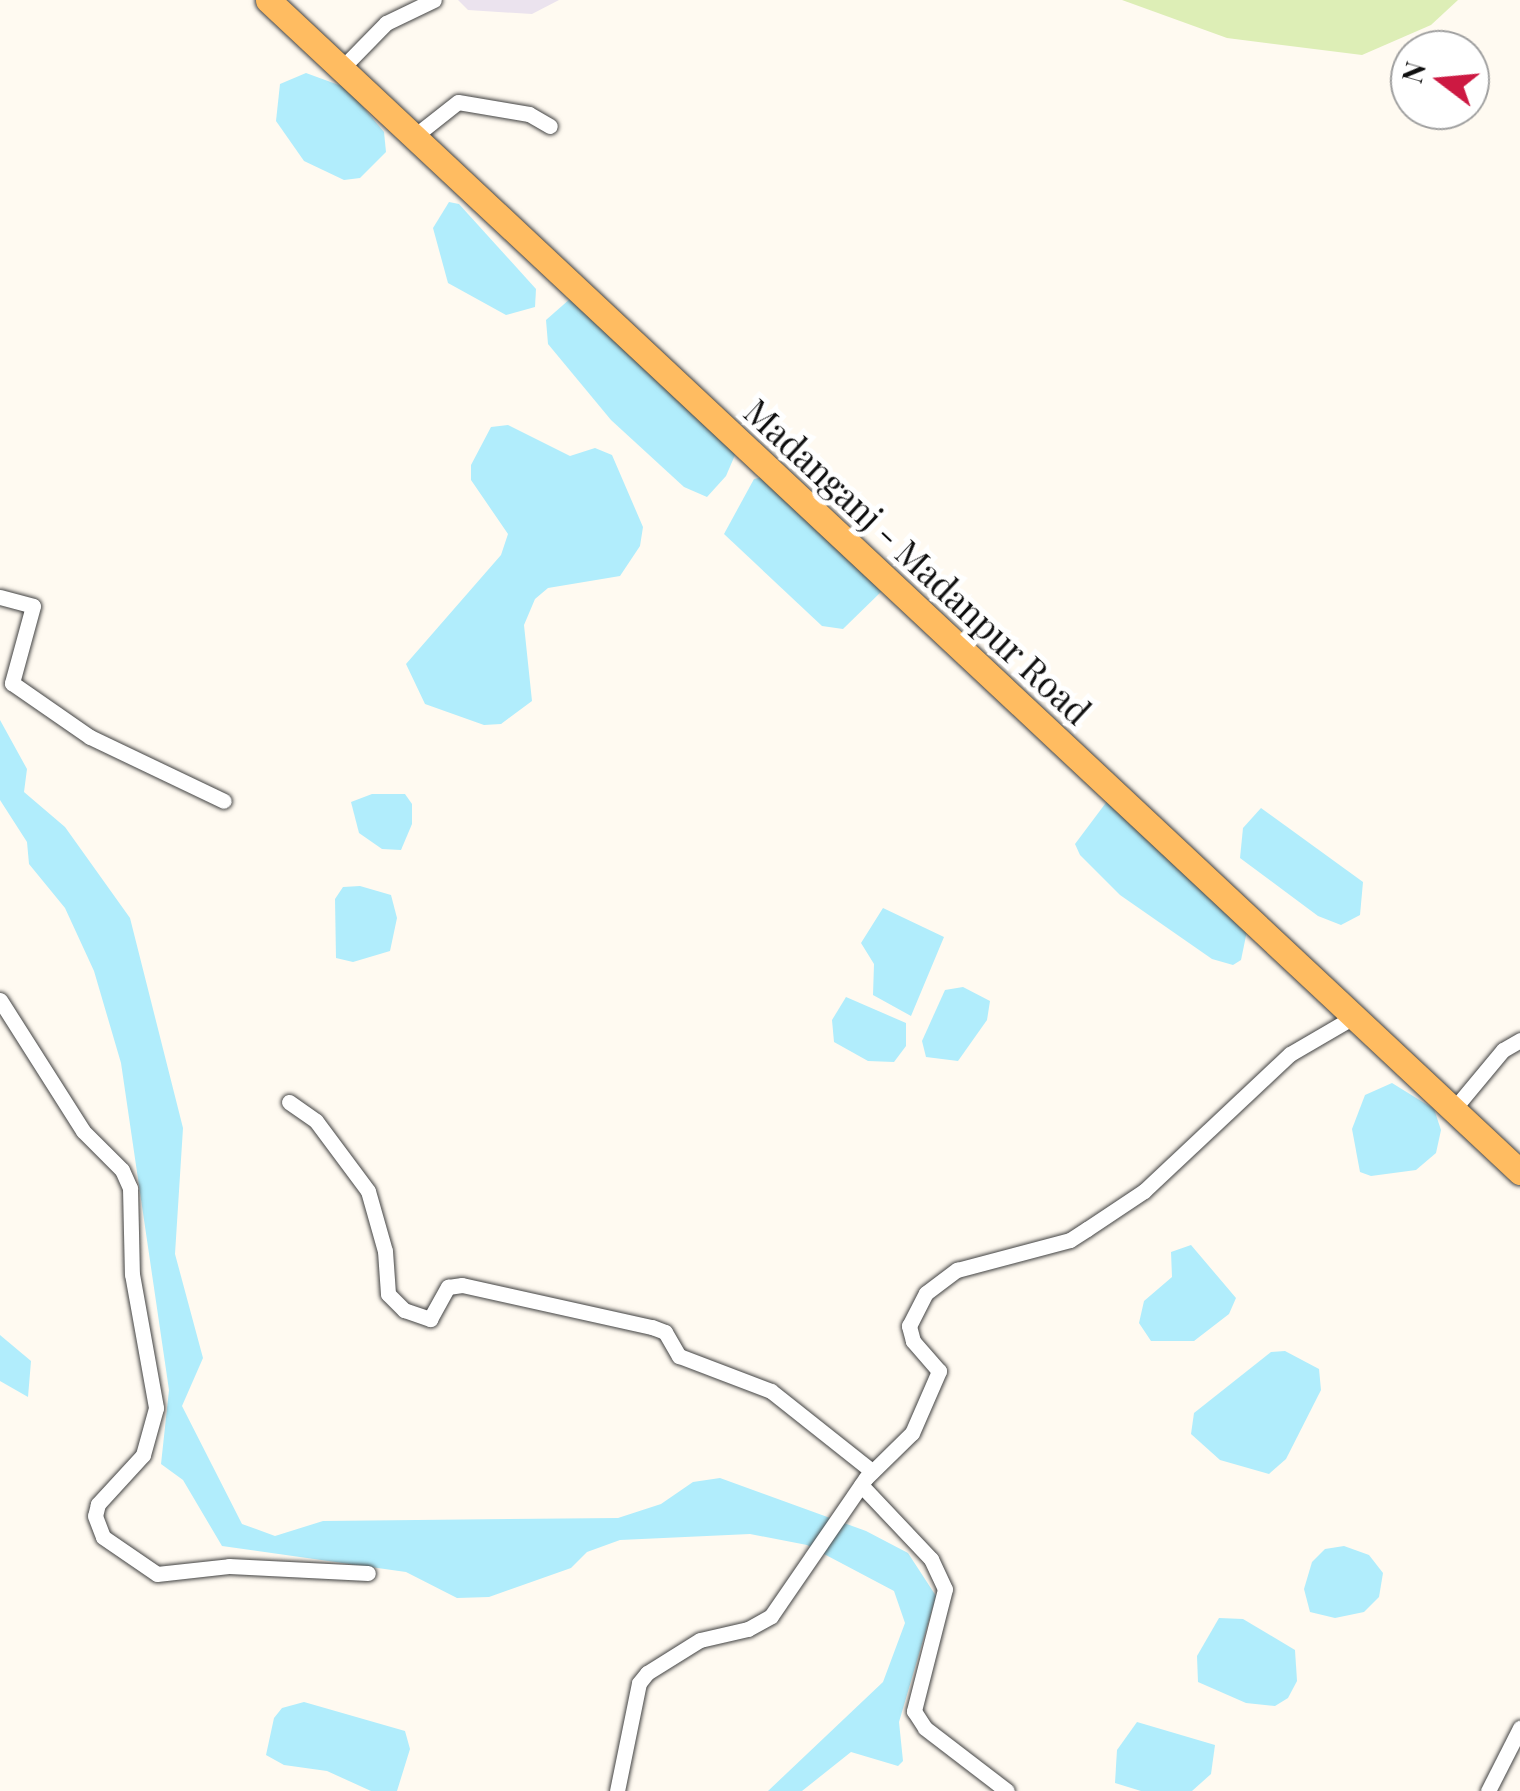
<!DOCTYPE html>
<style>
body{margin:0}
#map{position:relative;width:1520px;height:1791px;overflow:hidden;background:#fffaf1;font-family:"Playfair Display",serif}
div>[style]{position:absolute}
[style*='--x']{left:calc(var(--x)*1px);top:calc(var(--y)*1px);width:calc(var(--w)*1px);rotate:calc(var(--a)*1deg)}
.industrial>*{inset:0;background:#ebe3ee}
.green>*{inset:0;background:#ddeeb6}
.water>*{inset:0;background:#b1edfc}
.roads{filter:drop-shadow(0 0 2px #424242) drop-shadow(0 0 2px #424242)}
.minor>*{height:15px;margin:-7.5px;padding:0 7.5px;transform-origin:7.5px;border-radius:7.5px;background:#fff}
.primary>*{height:25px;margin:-12.5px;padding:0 12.5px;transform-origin:12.5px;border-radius:12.5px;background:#ffbc61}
span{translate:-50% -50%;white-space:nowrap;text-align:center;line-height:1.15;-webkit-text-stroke:10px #fff;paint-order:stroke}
.street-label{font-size:35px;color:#0f0f0f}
.north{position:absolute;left:1390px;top:30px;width:100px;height:100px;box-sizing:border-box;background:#fff;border:2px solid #9f9f9f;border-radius:50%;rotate:286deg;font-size:28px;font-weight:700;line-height:40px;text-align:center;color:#0f0f0f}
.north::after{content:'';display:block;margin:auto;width:35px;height:45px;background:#cd1942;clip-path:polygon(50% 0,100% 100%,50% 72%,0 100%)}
</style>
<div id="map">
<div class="industrial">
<i style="clip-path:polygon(458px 0,559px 0,532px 14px,468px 10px)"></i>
</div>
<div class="green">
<i style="clip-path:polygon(1122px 0,1458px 0,1431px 25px,1362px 55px,1227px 38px)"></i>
</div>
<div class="water">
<i style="clip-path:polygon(306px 73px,347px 88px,384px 132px,386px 152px,360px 178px,344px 180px,304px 161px,276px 121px,280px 84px)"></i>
<i style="clip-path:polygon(449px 202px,459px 204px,536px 289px,535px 307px,506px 315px,448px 283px,433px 228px)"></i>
<i style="clip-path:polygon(571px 298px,730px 444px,735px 455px,726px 476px,707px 497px,684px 487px,611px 420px,548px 344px,546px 320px)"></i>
<i style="clip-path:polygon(508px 425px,570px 456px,595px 448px,612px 455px,643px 527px,640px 546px,620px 576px,548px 588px,535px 599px,524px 625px,532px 701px,501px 724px,484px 725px,425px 704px,406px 664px,501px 555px,508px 534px,471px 480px,471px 465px,491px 427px)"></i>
<i style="clip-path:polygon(767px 476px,885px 588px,843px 629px,822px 626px,724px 534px,754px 479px)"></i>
<i style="clip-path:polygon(0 720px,27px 769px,24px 792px,65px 827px,130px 918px,183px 1128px,175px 1254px,203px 1358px,182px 1406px,242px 1524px,275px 1536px,323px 1521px,618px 1518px,661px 1504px,693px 1482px,720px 1478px,866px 1531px,908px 1553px,936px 1596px,899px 1722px,903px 1761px,898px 1766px,851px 1752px,802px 1791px,768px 1791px,883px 1682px,905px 1623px,894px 1591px,807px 1545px,750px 1534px,620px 1540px,587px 1552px,571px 1568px,489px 1597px,457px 1598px,406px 1572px,222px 1546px,183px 1480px,161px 1464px,169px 1390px,121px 1063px,94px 971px,65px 908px,29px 864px,27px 842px,0 800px)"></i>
<i style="clip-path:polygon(372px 794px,405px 794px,412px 804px,412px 824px,401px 850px,382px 849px,359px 833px,351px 802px)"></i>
<i style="clip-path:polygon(1108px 800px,1248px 926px,1241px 960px,1233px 965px,1212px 959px,1120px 895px,1080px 855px,1075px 844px)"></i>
<i style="clip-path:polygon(1261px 808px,1363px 882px,1360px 915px,1341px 925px,1318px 916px,1240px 858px,1243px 828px)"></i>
<i style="clip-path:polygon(360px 886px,391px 895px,397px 918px,390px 951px,353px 962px,336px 958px,335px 899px,343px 887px)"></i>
<i style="clip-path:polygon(883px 908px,944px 937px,911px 1016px,873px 995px,874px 964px,861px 943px)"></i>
<i style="clip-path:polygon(963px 987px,990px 1001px,987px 1020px,958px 1061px,926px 1057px,922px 1041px,945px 990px)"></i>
<i style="clip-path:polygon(846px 997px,906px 1023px,906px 1046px,894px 1062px,868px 1061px,834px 1042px,832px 1020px)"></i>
<i style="clip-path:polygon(1392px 1083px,1434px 1109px,1441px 1130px,1436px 1153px,1416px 1170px,1371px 1176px,1360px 1172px,1352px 1129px,1365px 1095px)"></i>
<i style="clip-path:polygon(1191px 1245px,1236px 1298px,1229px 1314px,1194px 1341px,1151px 1341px,1139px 1323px,1144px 1301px,1172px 1277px,1171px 1252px)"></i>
<i style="clip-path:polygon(0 1335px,31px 1361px,28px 1397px,0 1381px)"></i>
<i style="clip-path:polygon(1285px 1351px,1319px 1369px,1321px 1390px,1286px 1459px,1269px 1474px,1220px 1460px,1191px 1434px,1194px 1413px,1271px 1352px)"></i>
<i style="clip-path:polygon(1344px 1546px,1369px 1555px,1383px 1573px,1379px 1597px,1364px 1612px,1335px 1618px,1310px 1612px,1304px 1589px,1312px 1562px,1325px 1549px)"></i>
<i style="clip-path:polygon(1219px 1618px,1243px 1619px,1295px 1650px,1297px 1681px,1288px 1698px,1275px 1706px,1246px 1703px,1198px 1682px,1197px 1656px)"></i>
<i style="clip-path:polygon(304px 1702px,405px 1731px,410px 1749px,397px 1791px,371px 1791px,327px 1771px,284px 1765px,266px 1755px,274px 1718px,282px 1708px)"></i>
<i style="clip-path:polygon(1137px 1722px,1215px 1745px,1211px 1774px,1192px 1791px,1141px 1791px,1115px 1783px,1117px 1750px)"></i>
</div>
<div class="roads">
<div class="minor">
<i style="--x:342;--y:68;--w:63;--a:-45.6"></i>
<i style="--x:386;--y:23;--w:53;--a:-25.6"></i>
<i style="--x:416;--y:135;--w:53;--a:-38.2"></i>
<i style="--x:458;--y:102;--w:72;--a:9.6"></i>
<i style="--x:529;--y:114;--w:24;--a:30"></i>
<i style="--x:0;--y:597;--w:34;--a:15"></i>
<i style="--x:33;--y:606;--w:80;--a:105.3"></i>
<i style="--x:12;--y:683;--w:95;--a:34.7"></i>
<i style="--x:90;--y:737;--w:148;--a:25.5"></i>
<i style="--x:0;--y:1000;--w:155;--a:57.6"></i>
<i style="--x:83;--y:1131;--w:55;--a:45"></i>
<i style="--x:122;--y:1170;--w:20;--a:66"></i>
<i style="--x:130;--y:1188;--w:86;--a:88.7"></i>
<i style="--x:132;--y:1274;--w:136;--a:79.8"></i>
<i style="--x:156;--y:1408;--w:49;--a:105.5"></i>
<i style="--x:143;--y:1455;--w:67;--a:132.6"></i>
<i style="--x:98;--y:1504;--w:12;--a:104"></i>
<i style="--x:95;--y:1516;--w:22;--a:69"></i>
<i style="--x:103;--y:1537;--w:65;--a:34.4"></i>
<i style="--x:157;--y:1574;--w:72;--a:-6.3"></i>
<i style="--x:229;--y:1566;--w:139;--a:2.9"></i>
<i style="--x:289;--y:1102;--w:33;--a:35"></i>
<i style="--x:316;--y:1121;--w:87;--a:53.4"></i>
<i style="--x:368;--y:1191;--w:62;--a:74.2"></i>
<i style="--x:385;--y:1251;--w:43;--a:86"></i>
<i style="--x:388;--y:1294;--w:23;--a:45"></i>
<i style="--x:404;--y:1310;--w:28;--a:19"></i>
<i style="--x:430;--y:1319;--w:37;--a:-61"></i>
<i style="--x:448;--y:1287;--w:14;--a:-8"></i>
<i style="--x:462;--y:1285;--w:195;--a:12.5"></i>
<i style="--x:652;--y:1327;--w:14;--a:21"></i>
<i style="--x:665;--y:1332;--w:28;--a:60"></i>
<i style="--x:679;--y:1356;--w:98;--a:20.8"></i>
<i style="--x:771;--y:1391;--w:129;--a:38.4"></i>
<i style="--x:1453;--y:1110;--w:78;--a:-50.2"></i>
<i style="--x:1503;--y:1050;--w:20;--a:-30"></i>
<i style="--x:861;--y:1485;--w:102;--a:46.6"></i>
<i style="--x:931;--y:1559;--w:33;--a:65"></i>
<i style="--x:945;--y:1589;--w:126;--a:104.3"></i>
<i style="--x:914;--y:1711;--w:20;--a:57"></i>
<i style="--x:925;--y:1728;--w:103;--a:37.5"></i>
<i style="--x:617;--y:1791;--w:110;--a:-78.5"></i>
<i style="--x:639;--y:1683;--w:13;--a:-51"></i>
<i style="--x:647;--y:1673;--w:62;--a:-31.9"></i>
<i style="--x:700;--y:1640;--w:49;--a:-12.9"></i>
<i style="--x:748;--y:1629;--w:26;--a:-29"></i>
<i style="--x:771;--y:1616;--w:168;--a:-55.5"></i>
<i style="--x:866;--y:1478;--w:64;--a:-44.4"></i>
<i style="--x:912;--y:1433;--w:68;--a:-66.5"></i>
<i style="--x:939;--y:1371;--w:40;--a:-131"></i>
<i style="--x:913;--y:1341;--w:16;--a:-105"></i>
<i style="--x:909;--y:1326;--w:37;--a:-63"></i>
<i style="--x:926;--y:1293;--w:39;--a:-37"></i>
<i style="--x:957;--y:1270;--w:117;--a:-14.9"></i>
<i style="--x:1070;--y:1240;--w:20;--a:-33"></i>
<i style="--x:1087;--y:1229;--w:69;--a:-33.7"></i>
<i style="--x:1144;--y:1191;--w:200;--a:-43.2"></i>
<i style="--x:1290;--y:1054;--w:75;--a:-30.3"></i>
<i style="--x:1488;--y:1791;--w:71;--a:-63.1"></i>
</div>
<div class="primary">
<i style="--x:268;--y:0;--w:1715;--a:43.11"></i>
</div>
</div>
<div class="street-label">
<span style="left:918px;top:561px;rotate:43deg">Madanganj - Madanpur Road</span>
</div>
<div class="north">N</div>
</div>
